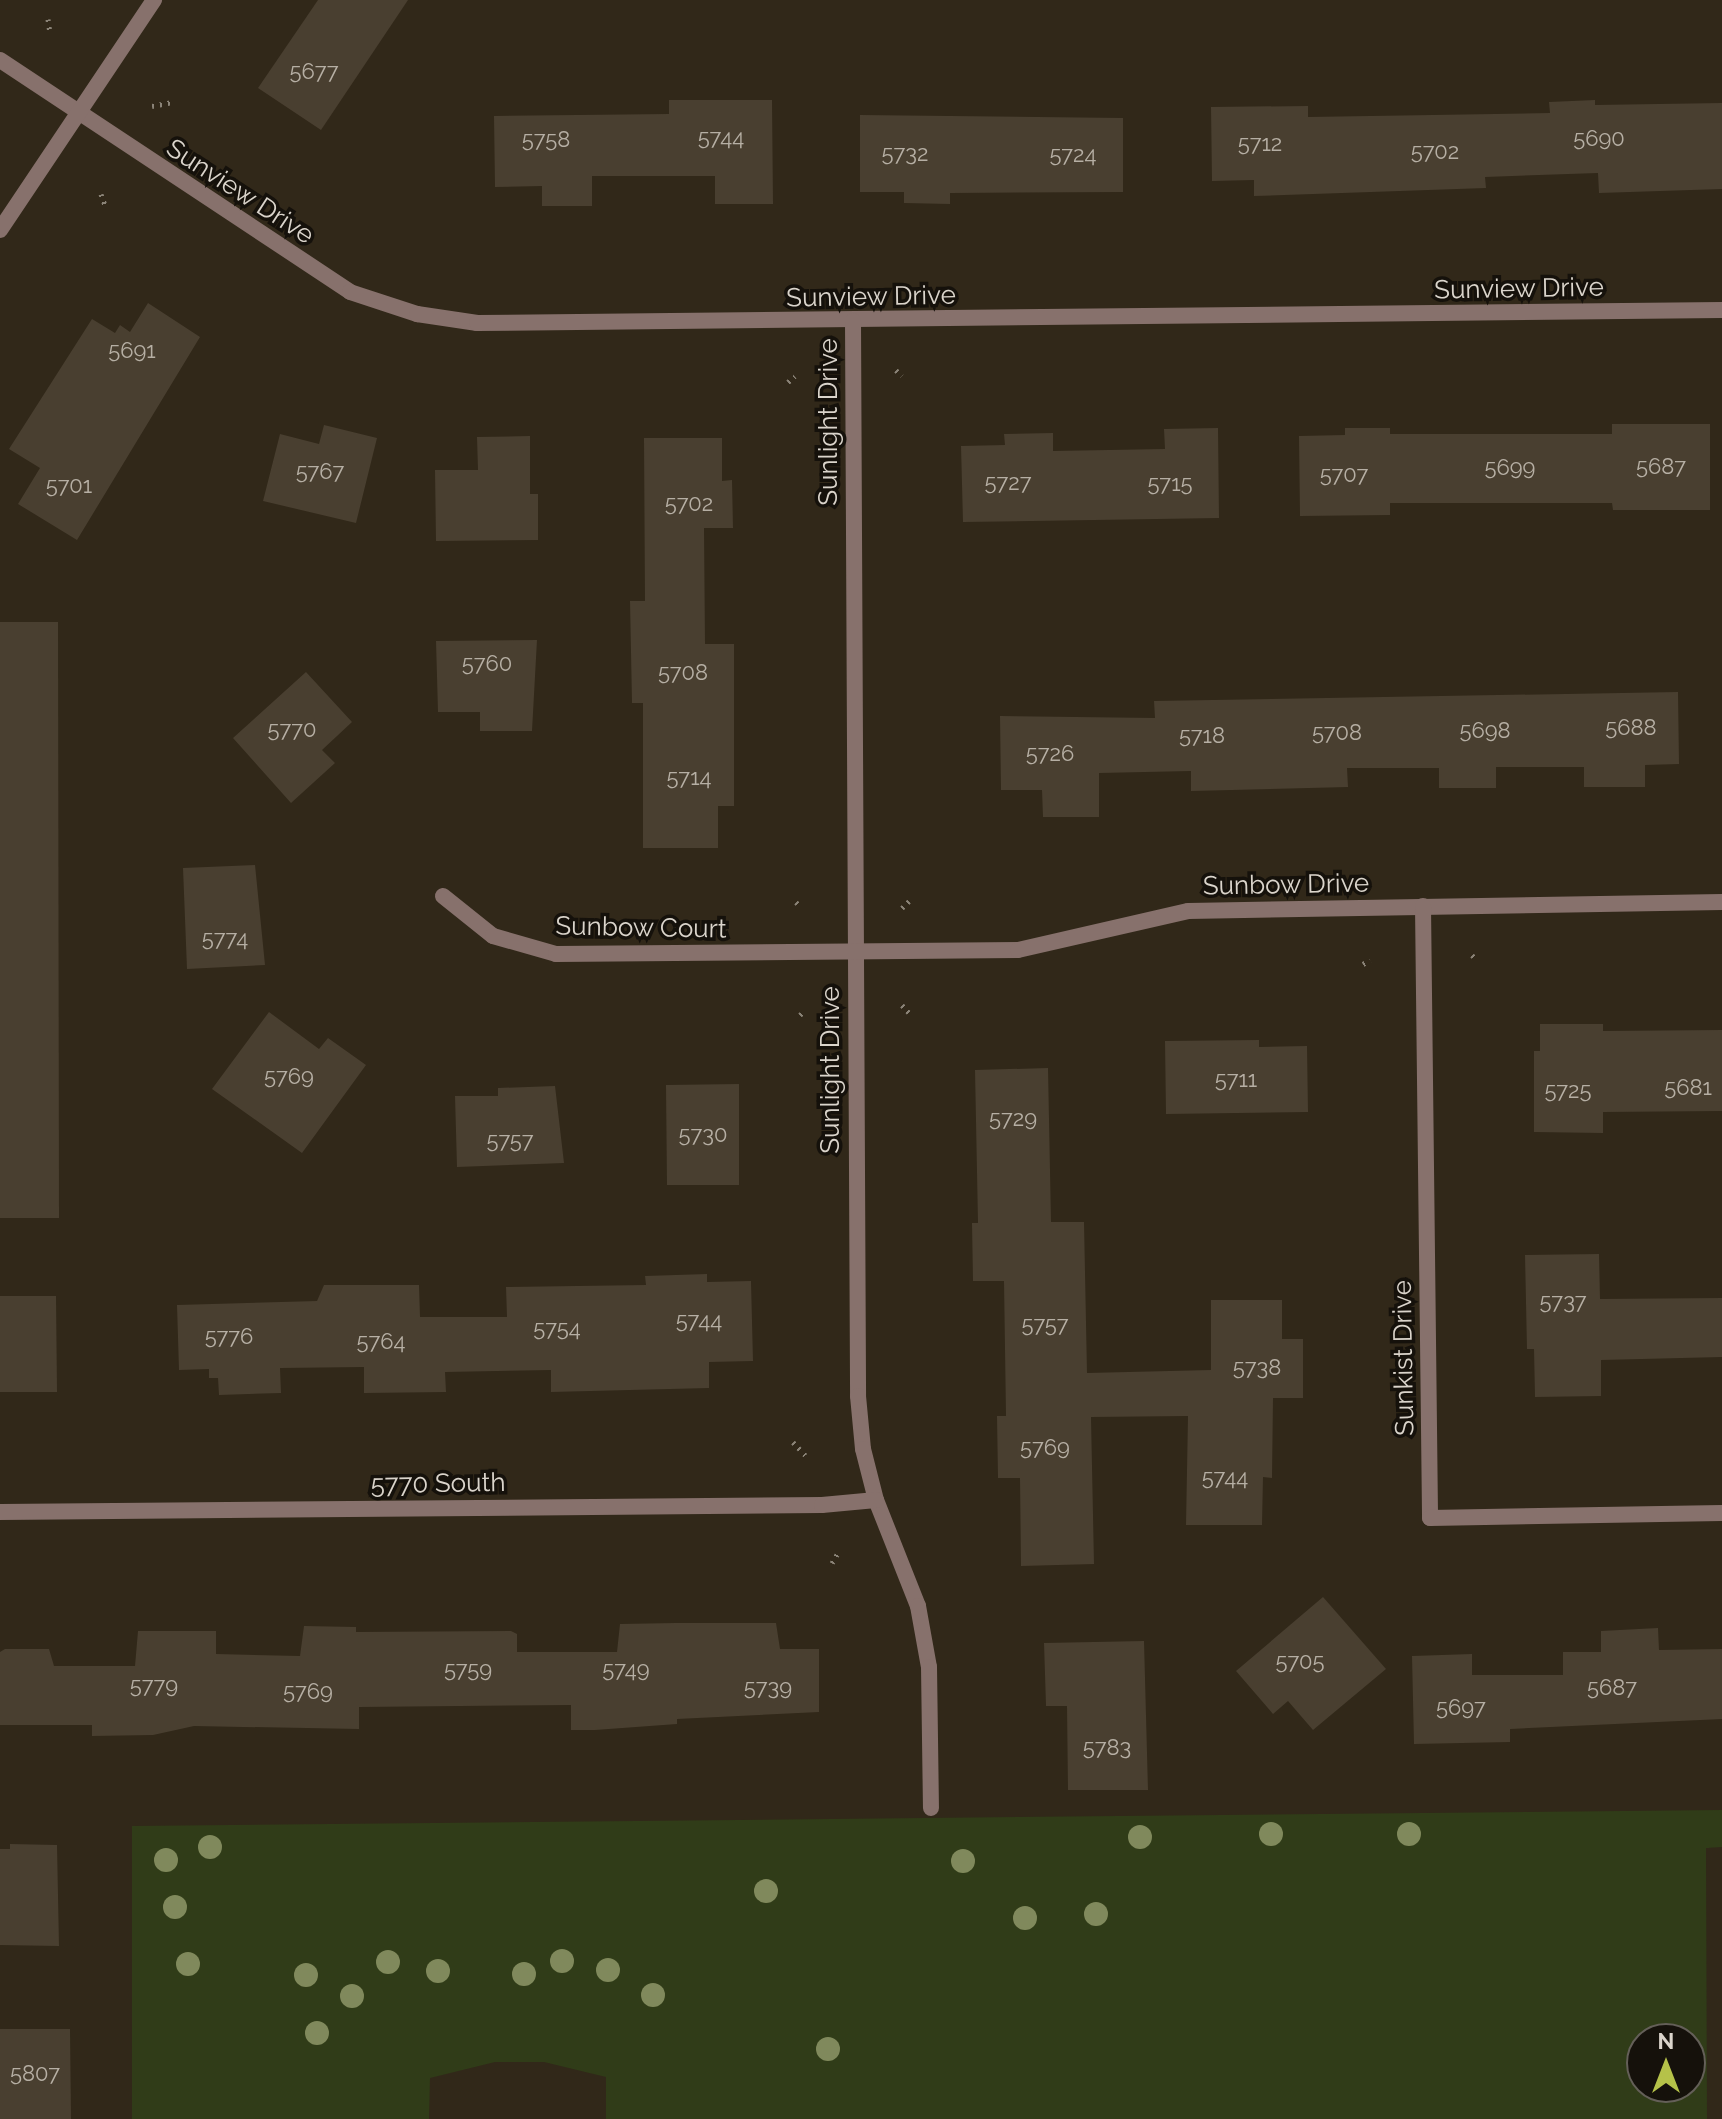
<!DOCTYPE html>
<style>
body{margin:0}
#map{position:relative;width:1722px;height:2119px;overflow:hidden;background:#312819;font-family:Raleway,sans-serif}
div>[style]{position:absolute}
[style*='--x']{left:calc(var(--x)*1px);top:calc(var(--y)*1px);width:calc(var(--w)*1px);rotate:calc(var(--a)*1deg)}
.green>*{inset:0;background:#303c18}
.building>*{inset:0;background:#493f30}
.path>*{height:5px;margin-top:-2.5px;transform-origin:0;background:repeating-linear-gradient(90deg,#8a8377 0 2px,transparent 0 8px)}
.street>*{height:16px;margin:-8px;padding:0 8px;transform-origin:8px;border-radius:8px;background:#87716c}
.trees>*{width:24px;height:24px;margin:-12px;border-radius:50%;background:#80895c}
span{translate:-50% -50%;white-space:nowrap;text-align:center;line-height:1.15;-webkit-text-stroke:7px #15110b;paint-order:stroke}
.number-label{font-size:22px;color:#b6afa4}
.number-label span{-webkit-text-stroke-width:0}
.street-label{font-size:26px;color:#dad4cb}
.north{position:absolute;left:1626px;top:2023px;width:80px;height:80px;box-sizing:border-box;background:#15110b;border:2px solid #645f58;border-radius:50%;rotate:0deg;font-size:22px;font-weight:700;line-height:32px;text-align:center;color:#dad4cb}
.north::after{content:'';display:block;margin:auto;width:28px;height:36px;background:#b5c249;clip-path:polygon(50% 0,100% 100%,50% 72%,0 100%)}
</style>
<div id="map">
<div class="green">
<i style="clip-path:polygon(evenodd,1722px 1810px,1722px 1847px,1706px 1848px,1707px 2119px,606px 2119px,606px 2077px,544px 2062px,495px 2062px,430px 2078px,429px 2119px,132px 2119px,132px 1826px,1722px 1810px,1642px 2039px,1690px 2039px,1690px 2087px,1642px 2087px,1642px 2039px)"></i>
</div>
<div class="building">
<i style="clip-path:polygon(318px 0,408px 0,321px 130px,258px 88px)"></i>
<i style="clip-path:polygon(669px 100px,772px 100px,773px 204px,715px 204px,715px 176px,592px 176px,592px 206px,542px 206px,542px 186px,495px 187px,494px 116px,669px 114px)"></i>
<i style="clip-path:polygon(1595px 100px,1595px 105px,1722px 103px,1722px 189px,1599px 193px,1598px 173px,1485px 177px,1486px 188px,1254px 196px,1254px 180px,1212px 181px,1211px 107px,1308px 106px,1308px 117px,1550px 113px,1549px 102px)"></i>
<i style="clip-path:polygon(860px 115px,1123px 118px,1123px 192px,950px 193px,950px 204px,904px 203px,904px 192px,860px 192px)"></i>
<i style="clip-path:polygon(148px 303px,200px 337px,77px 540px,18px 504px,40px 468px,9px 449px,92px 319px,115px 333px,120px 325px,130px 332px)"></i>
<i style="clip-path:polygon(1612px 424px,1710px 424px,1710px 510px,1613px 510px,1612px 503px,1390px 503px,1390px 515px,1300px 516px,1299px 436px,1345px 435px,1345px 428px,1390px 428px,1390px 434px,1612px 434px)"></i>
<i style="clip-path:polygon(324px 425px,377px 438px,356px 523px,263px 501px,280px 434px,319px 444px)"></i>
<i style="clip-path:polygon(1218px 428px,1219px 518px,963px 522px,961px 446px,1005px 445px,1004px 434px,1053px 433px,1053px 451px,1165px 449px,1164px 429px)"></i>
<i style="clip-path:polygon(530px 436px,530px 494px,538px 494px,538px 540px,436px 541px,435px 470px,478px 470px,477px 437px)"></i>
<i style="clip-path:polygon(644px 438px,722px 438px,722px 481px,732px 480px,733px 528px,704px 528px,705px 644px,734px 644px,734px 806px,718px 806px,718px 848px,643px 848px,643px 703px,632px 703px,630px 601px,645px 601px)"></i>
<i style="clip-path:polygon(0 622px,58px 622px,59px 1218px,0 1218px)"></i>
<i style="clip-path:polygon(537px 640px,532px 731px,480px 731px,480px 712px,438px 712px,436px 641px)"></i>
<i style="clip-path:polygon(306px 672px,352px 722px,322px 750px,335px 763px,291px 803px,233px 738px)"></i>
<i style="clip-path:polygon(1678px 692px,1679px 764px,1645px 765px,1645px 787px,1584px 787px,1584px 767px,1496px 767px,1496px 788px,1439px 788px,1439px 768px,1347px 768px,1348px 787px,1191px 791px,1191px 771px,1099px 773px,1099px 817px,1043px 817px,1042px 790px,1001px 790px,1000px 716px,1155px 718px,1154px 701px)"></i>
<i style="clip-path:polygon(255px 865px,265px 965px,187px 969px,183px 868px)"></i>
<i style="clip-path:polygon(269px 1012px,319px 1049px,328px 1038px,366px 1065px,302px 1153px,212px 1089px)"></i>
<i style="clip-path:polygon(1540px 1024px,1603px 1024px,1603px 1031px,1722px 1030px,1722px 1111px,1603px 1112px,1603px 1133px,1534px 1132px,1534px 1051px,1540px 1051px)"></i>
<i style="clip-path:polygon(1259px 1040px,1259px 1047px,1307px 1046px,1308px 1112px,1166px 1114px,1165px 1041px)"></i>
<i style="clip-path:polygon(1048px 1068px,1051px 1222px,1084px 1222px,1087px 1373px,1211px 1370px,1211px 1300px,1282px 1300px,1282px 1339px,1303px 1339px,1303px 1398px,1273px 1398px,1272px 1478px,1263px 1477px,1262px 1525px,1186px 1525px,1188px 1416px,1091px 1417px,1094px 1564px,1021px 1566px,1020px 1478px,998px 1478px,997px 1416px,1006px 1416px,1004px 1281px,973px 1281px,972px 1223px,978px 1223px,975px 1070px)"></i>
<i style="clip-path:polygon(739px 1084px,739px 1185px,667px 1185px,666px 1085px)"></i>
<i style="clip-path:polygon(555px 1086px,564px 1163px,457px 1167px,455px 1096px,498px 1096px,498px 1088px)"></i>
<i style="clip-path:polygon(1599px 1254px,1600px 1299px,1722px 1298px,1722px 1357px,1601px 1360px,1601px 1396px,1535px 1397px,1534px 1349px,1527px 1349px,1525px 1255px)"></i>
<i style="clip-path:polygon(707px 1274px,707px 1282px,751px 1281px,753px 1361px,709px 1362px,709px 1388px,551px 1392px,551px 1370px,445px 1372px,446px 1392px,364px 1393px,364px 1367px,280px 1368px,281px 1393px,219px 1395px,218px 1378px,209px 1378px,209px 1369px,179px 1370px,177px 1305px,317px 1301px,324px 1285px,419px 1285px,420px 1317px,507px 1317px,506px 1287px,646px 1285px,645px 1276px)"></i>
<i style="clip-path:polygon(0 1296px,56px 1296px,57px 1392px,0 1392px)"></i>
<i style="clip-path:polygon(1323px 1597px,1386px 1669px,1313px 1730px,1288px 1701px,1273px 1714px,1236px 1671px)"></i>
<i style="clip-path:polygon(676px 1623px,776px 1623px,780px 1649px,819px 1649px,819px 1712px,677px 1719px,677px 1724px,595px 1730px,571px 1730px,571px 1705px,359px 1707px,359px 1729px,194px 1726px,153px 1735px,92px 1736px,92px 1725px,0 1725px,0 1652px,5px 1649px,49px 1649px,54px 1666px,135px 1666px,138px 1631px,216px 1631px,216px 1654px,300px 1656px,304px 1626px,356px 1627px,356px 1632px,511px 1631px,517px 1634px,517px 1652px,617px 1652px,620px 1624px)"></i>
<i style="clip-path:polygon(1658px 1628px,1659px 1650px,1722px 1649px,1722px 1719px,1510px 1729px,1510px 1742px,1414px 1744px,1412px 1656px,1472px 1654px,1472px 1675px,1563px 1675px,1563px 1652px,1601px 1652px,1601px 1631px)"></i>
<i style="clip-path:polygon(1144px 1641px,1148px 1790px,1068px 1790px,1067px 1706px,1046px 1706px,1044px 1643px)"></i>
<i style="clip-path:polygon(10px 1844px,57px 1845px,59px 1946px,0 1945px,0 1849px,10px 1849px)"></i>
<i style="clip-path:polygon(0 2029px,70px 2029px,71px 2119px,0 2119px)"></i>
</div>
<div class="path">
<i style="--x:48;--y:19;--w:14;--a:82"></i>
<i style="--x:152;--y:106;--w:21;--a:-11"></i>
<i style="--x:101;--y:194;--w:15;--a:70"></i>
<i style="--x:896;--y:370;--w:8;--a:45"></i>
<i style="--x:788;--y:382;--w:9;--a:-41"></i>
<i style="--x:796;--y:902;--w:7;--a:45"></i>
<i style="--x:902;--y:908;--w:10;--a:-45"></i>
<i style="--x:1472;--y:955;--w:7;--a:45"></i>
<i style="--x:1363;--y:964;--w:8;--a:-30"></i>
<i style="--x:902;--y:1005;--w:12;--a:48"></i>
<i style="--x:800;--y:1015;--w:4;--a:-45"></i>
<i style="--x:793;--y:1442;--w:18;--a:47"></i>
<i style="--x:832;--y:1563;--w:14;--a:-60"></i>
</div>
<div class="street">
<i style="--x:0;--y:60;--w:420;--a:33.5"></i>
<i style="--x:350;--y:292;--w:71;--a:18.2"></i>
<i style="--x:417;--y:314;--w:61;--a:8.5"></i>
<i style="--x:477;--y:323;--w:1245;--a:-0.6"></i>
<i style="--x:0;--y:230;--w:277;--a:-56.2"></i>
<i style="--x:853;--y:321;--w:1075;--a:89.73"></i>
<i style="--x:858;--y:1396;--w:53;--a:84.6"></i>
<i style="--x:863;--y:1449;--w:53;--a:75.7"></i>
<i style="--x:876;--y:1500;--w:114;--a:68.4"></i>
<i style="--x:918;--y:1606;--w:62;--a:79.8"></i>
<i style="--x:929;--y:1667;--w:141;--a:89.2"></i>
<i style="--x:443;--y:896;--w:64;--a:38.7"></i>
<i style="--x:493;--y:936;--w:66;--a:15.9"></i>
<i style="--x:556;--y:954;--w:462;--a:-0.5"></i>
<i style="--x:1018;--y:950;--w:174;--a:-12.9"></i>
<i style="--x:1188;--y:911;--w:534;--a:-0.97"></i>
<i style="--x:1423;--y:906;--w:612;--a:89.34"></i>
<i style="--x:1430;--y:1518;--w:292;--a:-1"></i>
<i style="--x:0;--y:1512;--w:822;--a:-0.49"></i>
<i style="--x:822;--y:1505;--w:54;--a:-5.3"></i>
</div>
<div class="trees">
<i style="left:1271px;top:1834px"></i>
<i style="left:1409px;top:1834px"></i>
<i style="left:1140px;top:1837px"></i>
<i style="left:210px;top:1847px"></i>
<i style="left:166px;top:1860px"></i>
<i style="left:963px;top:1861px"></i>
<i style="left:766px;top:1891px"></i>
<i style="left:175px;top:1907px"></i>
<i style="left:1096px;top:1914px"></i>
<i style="left:1025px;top:1918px"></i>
<i style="left:562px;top:1961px"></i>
<i style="left:388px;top:1962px"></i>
<i style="left:188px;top:1964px"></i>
<i style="left:608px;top:1970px"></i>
<i style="left:438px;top:1971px"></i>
<i style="left:524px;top:1974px"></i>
<i style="left:306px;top:1975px"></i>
<i style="left:653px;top:1995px"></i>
<i style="left:352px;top:1996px"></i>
<i style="left:317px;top:2033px"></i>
<i style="left:828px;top:2049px"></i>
</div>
<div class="number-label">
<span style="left:314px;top:72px">5677</span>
<span style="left:721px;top:138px">5744</span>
<span style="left:1599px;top:139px">5690</span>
<span style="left:546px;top:140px">5758</span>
<span style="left:1260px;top:144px">5712</span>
<span style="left:1435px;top:152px">5702</span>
<span style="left:905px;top:154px">5732</span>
<span style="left:1073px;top:155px">5724</span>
<span style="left:132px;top:351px">5691</span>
<span style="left:1661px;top:467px">5687</span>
<span style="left:1510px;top:468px">5699</span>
<span style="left:320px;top:472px">5767</span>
<span style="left:1344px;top:475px">5707</span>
<span style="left:1008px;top:483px">5727</span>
<span style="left:1170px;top:484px">5715</span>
<span style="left:69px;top:486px">5701</span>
<span style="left:689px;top:504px">5702</span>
<span style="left:487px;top:664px">5760</span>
<span style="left:683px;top:673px">5708</span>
<span style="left:1631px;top:728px">5688</span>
<span style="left:292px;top:730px">5770</span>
<span style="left:1485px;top:731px">5698</span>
<span style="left:1337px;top:733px">5708</span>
<span style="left:1202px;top:736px">5718</span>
<span style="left:1050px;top:754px">5726</span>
<span style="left:689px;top:778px">5714</span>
<span style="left:225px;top:939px">5774</span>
<span style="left:289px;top:1077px">5769</span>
<span style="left:1236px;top:1080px">5711</span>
<span style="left:1688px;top:1088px">5681</span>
<span style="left:1568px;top:1091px">5725</span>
<span style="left:1013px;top:1119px">5729</span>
<span style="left:703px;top:1135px">5730</span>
<span style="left:510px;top:1141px">5757</span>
<span style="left:1563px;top:1302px">5737</span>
<span style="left:699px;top:1321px">5744</span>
<span style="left:1045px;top:1325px">5757</span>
<span style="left:557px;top:1329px">5754</span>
<span style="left:229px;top:1337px">5776</span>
<span style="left:381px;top:1342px">5764</span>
<span style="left:1257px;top:1368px">5738</span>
<span style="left:1045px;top:1448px">5769</span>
<span style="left:1225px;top:1478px">5744</span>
<span style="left:1300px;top:1662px">5705</span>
<span style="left:468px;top:1670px">5759</span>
<span style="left:626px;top:1670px">5749</span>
<span style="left:154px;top:1686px">5779</span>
<span style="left:768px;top:1688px">5739</span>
<span style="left:1612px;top:1688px">5687</span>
<span style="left:308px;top:1692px">5769</span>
<span style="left:1461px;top:1708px">5697</span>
<span style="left:1107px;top:1748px">5783</span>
<span style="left:35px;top:2074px">5807</span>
</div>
<div class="street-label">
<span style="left:240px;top:192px;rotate:33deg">Sunview Drive</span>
<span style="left:1519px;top:289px;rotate:-1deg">Sunview Drive</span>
<span style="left:871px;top:297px;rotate:-1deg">Sunview Drive</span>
<span style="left:829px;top:422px;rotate:-90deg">Sunlight Drive</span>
<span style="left:1286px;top:885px;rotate:-1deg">Sunbow Drive</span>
<span style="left:641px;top:928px;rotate:1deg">Sunbow Court</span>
<span style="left:831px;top:1070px;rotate:-90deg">Sunlight Drive</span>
<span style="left:1404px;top:1358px;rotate:-91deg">Sunkist Drive</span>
<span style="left:438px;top:1484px;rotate:-1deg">5770 South</span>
</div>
<div class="north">N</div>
</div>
